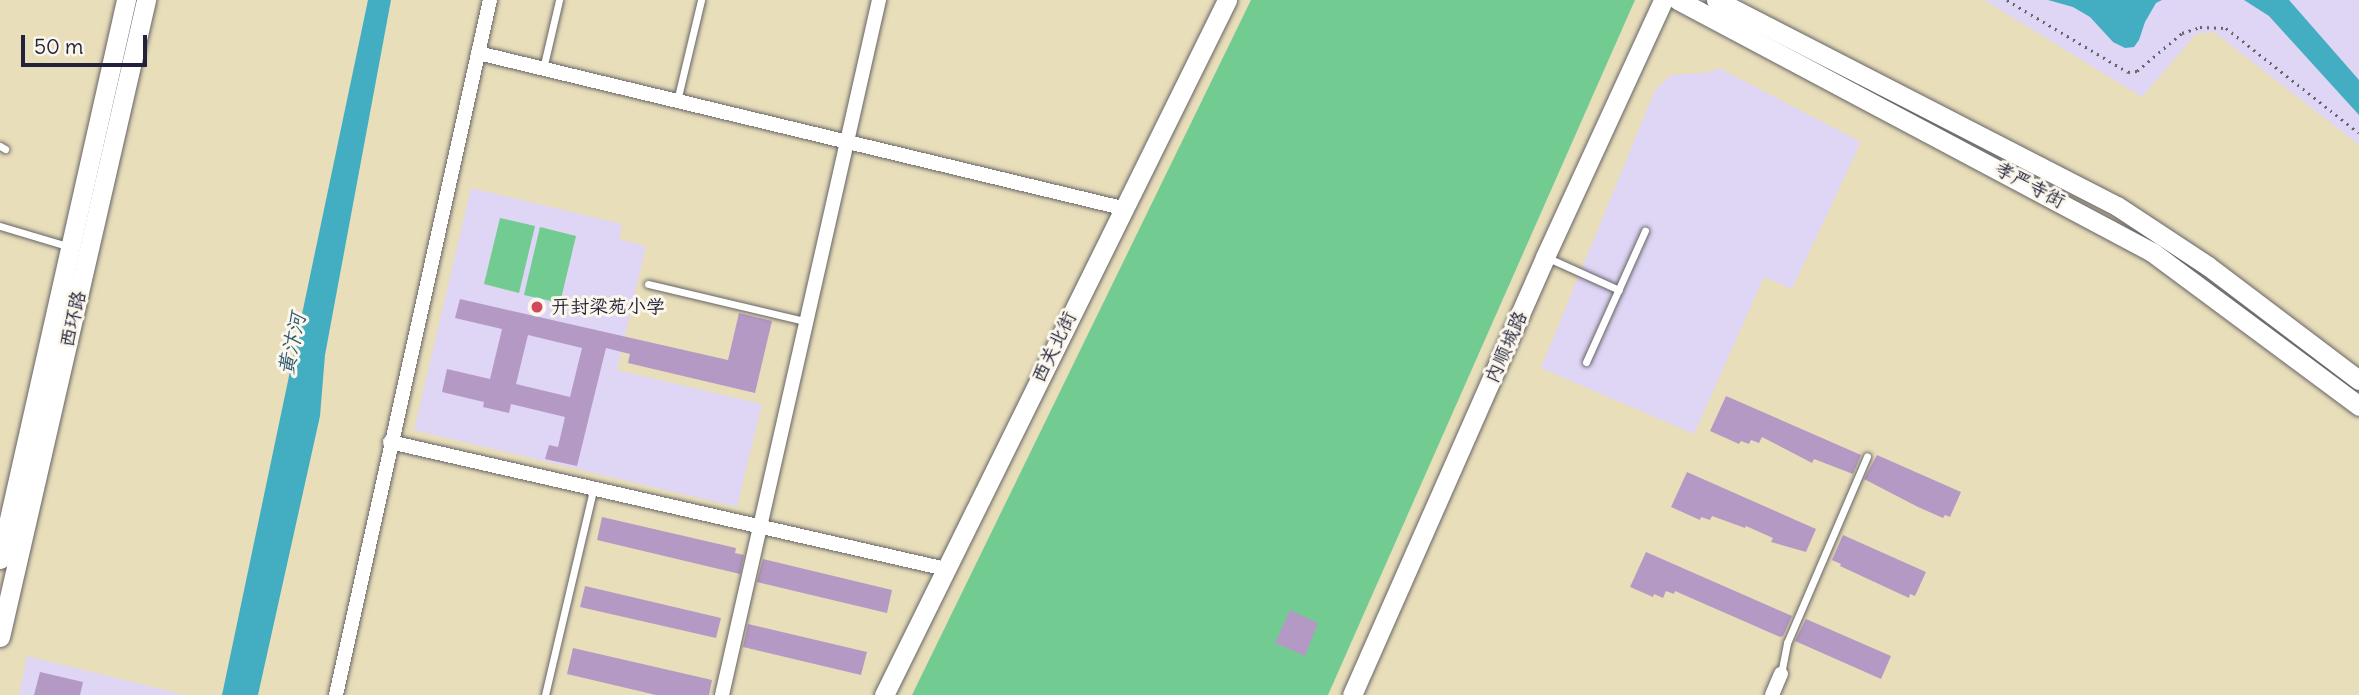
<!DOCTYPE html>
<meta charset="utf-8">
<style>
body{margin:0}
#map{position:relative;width:2359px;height:695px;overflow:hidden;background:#e8deba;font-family:Delius,"LXGW WenKai TC",sans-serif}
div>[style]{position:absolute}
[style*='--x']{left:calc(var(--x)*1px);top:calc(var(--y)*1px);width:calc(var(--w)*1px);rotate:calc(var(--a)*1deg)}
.built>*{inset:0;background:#dfd5f5}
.green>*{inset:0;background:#72cb91}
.water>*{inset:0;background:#43aec2}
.building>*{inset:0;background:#b599c5}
.path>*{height:2.5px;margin-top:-1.25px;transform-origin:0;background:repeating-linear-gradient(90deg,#676467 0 2px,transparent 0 7px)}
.roads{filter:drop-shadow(0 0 2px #676467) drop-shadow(0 0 2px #676467)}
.lane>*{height:7px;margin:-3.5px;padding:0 3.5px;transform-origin:3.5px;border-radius:3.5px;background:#fff}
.street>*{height:14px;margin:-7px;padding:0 7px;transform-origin:7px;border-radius:7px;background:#fff}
.secondary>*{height:19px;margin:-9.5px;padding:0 9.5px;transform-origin:9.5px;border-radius:9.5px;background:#fff}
.dots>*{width:19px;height:19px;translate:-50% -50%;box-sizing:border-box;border:4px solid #fbf7ec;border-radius:50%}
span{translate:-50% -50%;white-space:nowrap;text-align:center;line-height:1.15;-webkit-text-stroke:6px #fbf7ec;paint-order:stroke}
.street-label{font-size:19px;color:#22223b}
.poi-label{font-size:19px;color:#22223b}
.left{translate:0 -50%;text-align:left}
.water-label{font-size:21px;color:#2f5a71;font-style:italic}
.scale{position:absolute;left:21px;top:35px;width:126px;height:32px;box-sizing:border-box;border:4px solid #22223b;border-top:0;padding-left:9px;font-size:21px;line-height:24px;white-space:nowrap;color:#22223b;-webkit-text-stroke:5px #fbf7ec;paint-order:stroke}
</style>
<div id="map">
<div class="built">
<i style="clip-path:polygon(1984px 0,2359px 0,2359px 145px,2214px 32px,2196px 34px,2142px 97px)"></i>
<i style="clip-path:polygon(1719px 68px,1861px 142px,1792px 289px,1764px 277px,1694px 434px,1541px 368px,1655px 90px,1671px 75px,1706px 73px)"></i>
<i style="clip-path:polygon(471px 188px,622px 224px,619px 239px,646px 246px,617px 370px,762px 404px,737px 507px,414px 430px)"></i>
<i style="clip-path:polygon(27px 656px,185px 695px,19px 695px)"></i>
</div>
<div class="green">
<i style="clip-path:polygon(1251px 0,1635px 0,1328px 695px,912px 695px)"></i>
<i style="clip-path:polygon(500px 218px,535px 226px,519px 293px,484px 284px)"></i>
<i style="clip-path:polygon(540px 227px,576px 236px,560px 303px,524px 295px)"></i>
</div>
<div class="water">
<i style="clip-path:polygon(368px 0,391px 0,325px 355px,320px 416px,258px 695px,222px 695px)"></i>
<i style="clip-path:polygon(2048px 0,2162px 0,2156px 3px,2145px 22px,2139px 40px,2134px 47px,2125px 48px,2113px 42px,2090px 17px,2073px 7px)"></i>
<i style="clip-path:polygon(2244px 0,2289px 0,2359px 80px,2359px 115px,2269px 16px)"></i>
</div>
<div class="building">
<i style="clip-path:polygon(evenodd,460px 299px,728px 360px,739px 313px,772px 321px,755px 393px,628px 363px,630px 354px,606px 348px,577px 466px,545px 459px,549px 445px,558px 447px,565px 417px,511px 404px,509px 413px,483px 407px,484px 402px,442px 392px,447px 369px,490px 379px,502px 329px,455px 318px,460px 299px,528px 335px,582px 348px,570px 397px,516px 384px,528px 335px)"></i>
<i style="clip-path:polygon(1726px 396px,1861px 455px,1853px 474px,1814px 459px,1812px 463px,1762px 437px,1759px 443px,1751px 440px,1749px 444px,1741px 441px,1739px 444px,1710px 431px)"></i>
<i style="clip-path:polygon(1877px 455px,1961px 492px,1950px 517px,1945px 515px,1943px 518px,1918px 507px,1864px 479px)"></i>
<i style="clip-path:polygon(1687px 472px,1816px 529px,1806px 552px,1771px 542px,1773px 538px,1746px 526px,1745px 528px,1712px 516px,1710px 520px,1701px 517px,1700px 520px,1671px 507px)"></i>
<i style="clip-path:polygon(602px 517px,736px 548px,735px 553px,744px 555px,740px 574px,597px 540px)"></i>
<i style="clip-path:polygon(1843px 535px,1926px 572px,1915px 596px,1910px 594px,1909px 598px,1840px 566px,1841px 564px,1832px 560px)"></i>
<i style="clip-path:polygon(1646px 552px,1792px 616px,1783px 636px,1780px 637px,1675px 591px,1674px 594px,1666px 591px,1663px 598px,1654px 594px,1653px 597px,1630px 587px)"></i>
<i style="clip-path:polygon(763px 559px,892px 590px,887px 613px,757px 582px)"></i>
<i style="clip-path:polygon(585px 586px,721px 618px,716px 638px,580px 607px)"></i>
<i style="clip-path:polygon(1290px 610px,1318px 623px,1305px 656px,1275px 643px)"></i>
<i style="clip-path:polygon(1806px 619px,1891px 656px,1881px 679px,1795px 641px)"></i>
<i style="clip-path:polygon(748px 624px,867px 652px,861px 675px,743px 647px)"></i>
<i style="clip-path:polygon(573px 648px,712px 680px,709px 695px,656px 695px,567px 674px)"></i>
<i style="clip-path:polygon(40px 672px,83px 682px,80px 695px,34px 695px)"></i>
</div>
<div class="path">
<i style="--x:2007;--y:0;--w:141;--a:30.8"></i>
<i style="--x:2128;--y:72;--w:9;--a:-6"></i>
<i style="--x:2137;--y:71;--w:59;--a:-40.2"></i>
<i style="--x:2182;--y:33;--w:19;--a:-18"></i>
<i style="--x:2200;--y:27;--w:26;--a:2"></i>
<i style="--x:2226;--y:28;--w:169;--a:38.3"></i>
</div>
<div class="roads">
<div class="lane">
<i style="--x:543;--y:69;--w:71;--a:-76.9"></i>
<i style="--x:677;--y:101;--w:104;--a:-76.6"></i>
<i style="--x:0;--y:146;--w:6;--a:31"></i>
<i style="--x:0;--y:226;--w:73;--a:16.7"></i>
<i style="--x:1546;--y:257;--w:80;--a:24.3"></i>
<i style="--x:648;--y:284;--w:161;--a:13.3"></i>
<i style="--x:1586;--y:362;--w:144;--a:-65.8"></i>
<i style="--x:1781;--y:674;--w:32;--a:-79"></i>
<i style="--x:1787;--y:643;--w:203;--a:-66.8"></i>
<i style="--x:545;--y:695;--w:211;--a:-76.8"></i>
</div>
<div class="street">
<i style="--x:478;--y:53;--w:662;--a:13.53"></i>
<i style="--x:390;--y:442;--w:570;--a:12.87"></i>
<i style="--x:336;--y:695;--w:712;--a:-77.51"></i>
<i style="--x:722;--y:695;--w:713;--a:-77.27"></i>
<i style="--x:1772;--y:695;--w:23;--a:-67"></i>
</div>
<div class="secondary">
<i style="--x:1678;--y:0;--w:537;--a:28"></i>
<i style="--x:2152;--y:252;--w:258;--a:36.6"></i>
<i style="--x:1716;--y:0;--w:451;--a:27.2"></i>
<i style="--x:2117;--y:206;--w:109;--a:33.4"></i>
<i style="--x:2208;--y:266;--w:189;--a:37.1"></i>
<i style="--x:0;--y:559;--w:573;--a:-77.3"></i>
<i style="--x:0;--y:637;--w:654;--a:-77.09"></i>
<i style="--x:884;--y:695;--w:775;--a:-63.73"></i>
<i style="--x:1352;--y:695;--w:479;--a:-66.2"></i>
<i style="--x:1545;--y:257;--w:283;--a:-65.3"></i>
</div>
</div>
<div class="dots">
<i style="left:537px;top:307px;background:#d1495b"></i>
</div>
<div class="street-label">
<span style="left:2030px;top:185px;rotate:28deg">孝严寺街</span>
<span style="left:73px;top:319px;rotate:-77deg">西环路</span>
<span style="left:1054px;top:347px;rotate:-64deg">西关北街</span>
<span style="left:1506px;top:347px;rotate:-66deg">内顺城路</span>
</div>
<div class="poi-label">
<span class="left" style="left:551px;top:307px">开封梁苑小学</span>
</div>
<div class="water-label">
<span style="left:292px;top:344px;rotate:-78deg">黄汴河</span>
</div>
<div class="scale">50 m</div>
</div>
